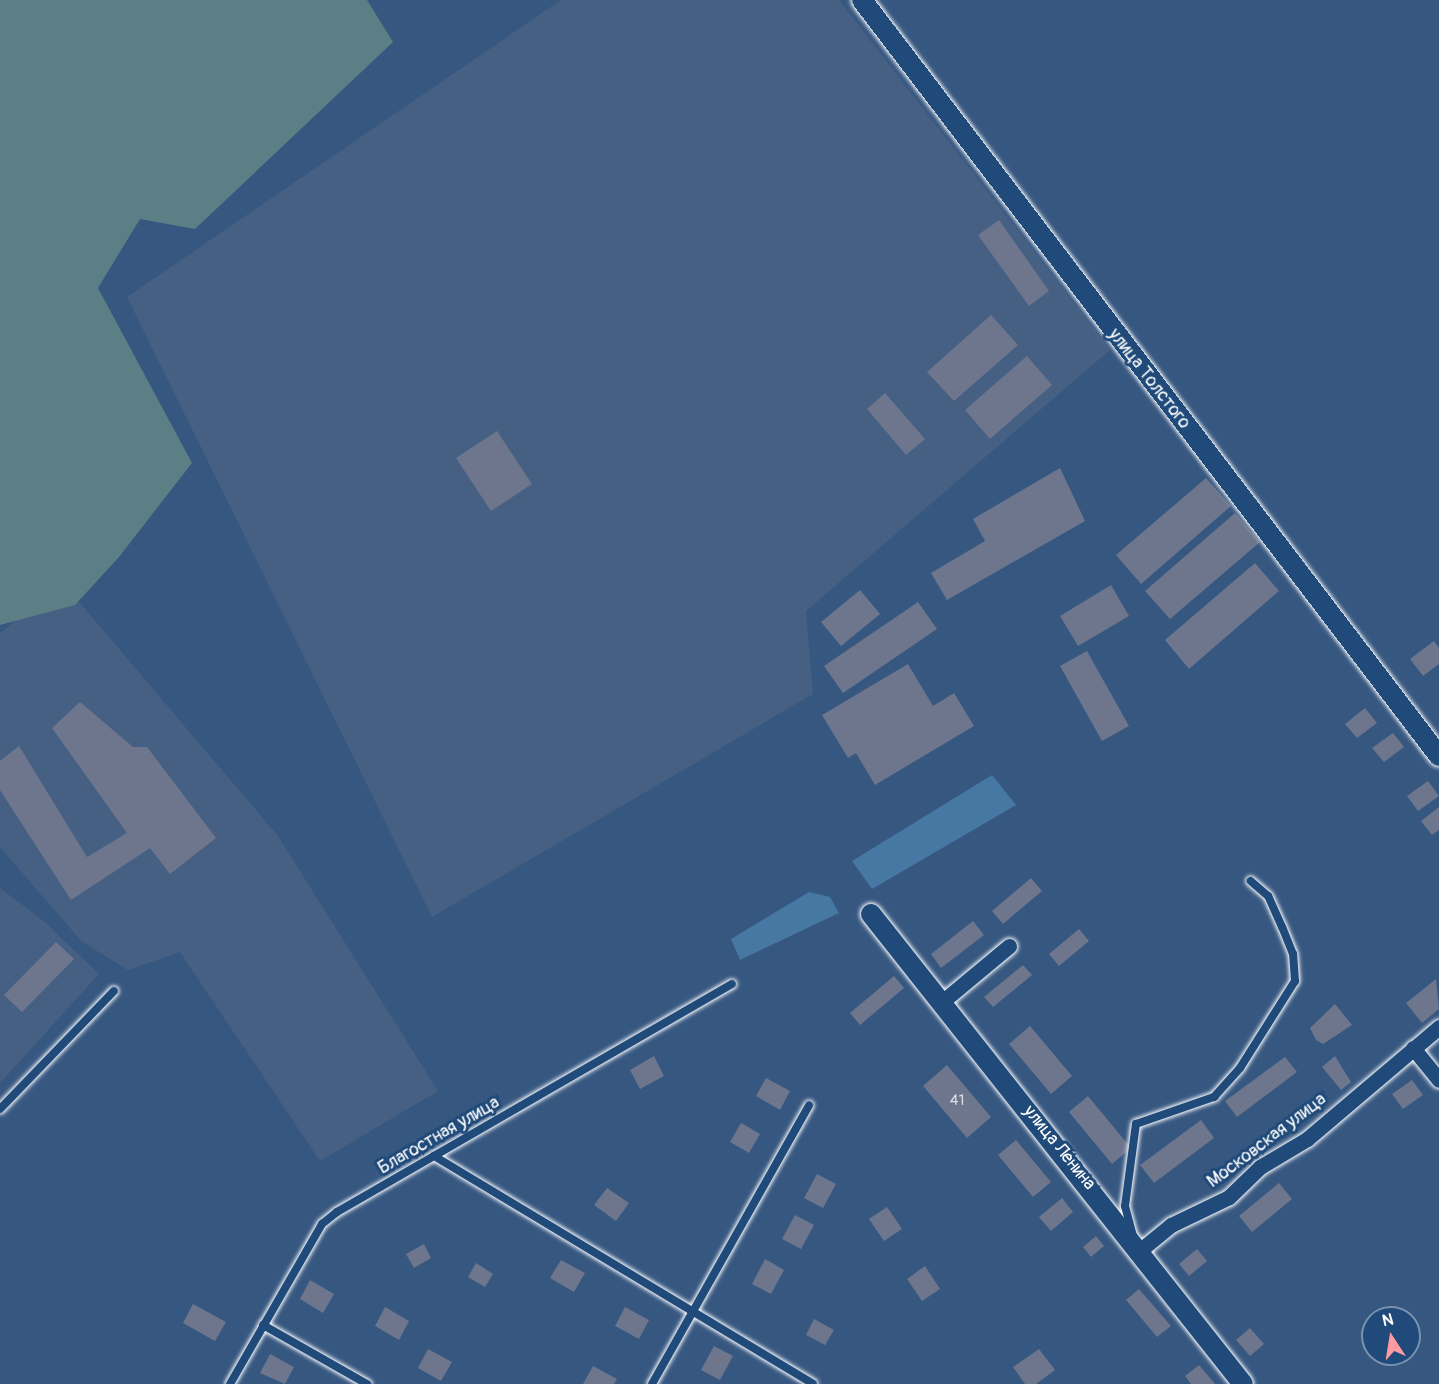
<!DOCTYPE html>
<meta charset="utf-8">
<style>
body{margin:0}
#map{position:relative;width:1439px;height:1384px;overflow:hidden;background:#365780;font-family:Pangolin,sans-serif}
div>[style]{position:absolute}
[style*='--x']{left:calc(var(--x)*1px);top:calc(var(--y)*1px);width:calc(var(--w)*1px);rotate:calc(var(--a)*1deg)}
.built>*{inset:0;background:#466084}
.green>*{inset:0;background:#5b7f84}
.water>*{inset:0;background:#4778a4}
.building>*{inset:0;background:#6d768d}
.roads{filter:drop-shadow(0 0 2px #fff) drop-shadow(0 0 2px #fff)}
.service>*{height:8px;margin:-4px;padding:0 4px;transform-origin:4px;border-radius:4px;background:#1f4a7a}
.minor>*{height:15px;margin:-7.5px;padding:0 7.5px;transform-origin:7.5px;border-radius:7.5px;background:#1f4a7a}
.tertiary>*{height:20px;margin:-10px;padding:0 10px;transform-origin:10px;border-radius:10px;background:#1f4a7a}
span{translate:-50% -50%;white-space:nowrap;text-align:center;line-height:1.15;-webkit-text-stroke:6px #1f4a7a;paint-order:stroke}
.number-label{font-size:15px;color:#dadde2}
.number-label span{-webkit-text-stroke-width:0}
.street-label{font-size:18px;color:#fff}
.north{position:absolute;left:1361px;top:1306px;width:60px;height:60px;box-sizing:border-box;background:#1f4a7a;border:2px solid #7992af;border-radius:50%;rotate:348deg;font-size:16px;font-weight:700;line-height:24px;text-align:center;color:#fff}
.north::after{content:'';display:block;margin:auto;width:21px;height:27px;background:#ff9aa2;clip-path:polygon(50% 0,100% 100%,50% 72%,0 100%)}
</style>
<div id="map">
<div class="built">
<i style="clip-path:polygon(561px 0,839px 0,1110px 350px,806px 611px,813px 694px,432px 917px,127px 297px)"></i>
<i style="clip-path:polygon(63px 583px,278px 836px,438px 1091px,320px 1161px,180px 952px,128px 970px,81px 941px,0 847px,0 633px)"></i>
<i style="clip-path:polygon(0 888px,45px 922px,99px 974px,0 1083px)"></i>
</div>
<div class="green">
<i style="clip-path:polygon(0 0,367px 0,393px 42px,195px 229px,140px 219px,98px 288px,192px 463px,119px 557px,75px 605px,0 625px)"></i>
</div>
<div class="water">
<i style="clip-path:polygon(992px 775px,1016px 805px,872px 889px,852px 861px)"></i>
<i style="clip-path:polygon(809px 892px,830px 897px,839px 913px,740px 960px,731px 939px)"></i>
</div>
<div class="building">
<i style="clip-path:polygon(999px 220px,1049px 291px,1029px 306px,978px 235px)"></i>
<i style="clip-path:polygon(991px 315px,1018px 345px,954px 401px,927px 372px)"></i>
<i style="clip-path:polygon(1027px 356px,1052px 385px,990px 439px,965px 410px)"></i>
<i style="clip-path:polygon(885px 393px,925px 439px,906px 455px,867px 409px)"></i>
<i style="clip-path:polygon(497px 431px,532px 484px,491px 511px,456px 458px)"></i>
<i style="clip-path:polygon(1060px 468px,1085px 521px,947px 600px,931px 573px,985px 541px,973px 519px)"></i>
<i style="clip-path:polygon(1206px 478px,1231px 506px,1141px 584px,1116px 555px)"></i>
<i style="clip-path:polygon(1235px 513px,1260px 542px,1170px 619px,1145px 591px)"></i>
<i style="clip-path:polygon(1255px 563px,1279px 591px,1189px 669px,1165px 640px)"></i>
<i style="clip-path:polygon(1111px 585px,1129px 616px,1078px 646px,1060px 616px)"></i>
<i style="clip-path:polygon(860px 590px,880px 614px,841px 646px,821px 622px)"></i>
<i style="clip-path:polygon(918px 602px,937px 629px,843px 693px,824px 666px)"></i>
<i style="clip-path:polygon(1434px 641px,1439px 648px,1439px 664px,1423px 676px,1410px 659px)"></i>
<i style="clip-path:polygon(1087px 651px,1129px 726px,1102px 741px,1060px 666px)"></i>
<i style="clip-path:polygon(908px 664px,933px 706px,954px 693px,974px 726px,875px 785px,856px 753px,848px 758px,822px 715px)"></i>
<i style="clip-path:polygon(80px 702px,133px 747px,147px 747px,216px 838px,170px 874px,150px 848px,71px 900px,0 790px,0 761px,19px 746px,87px 857px,127px 833px,52px 728px)"></i>
<i style="clip-path:polygon(1365px 708px,1377px 723px,1357px 738px,1345px 724px)"></i>
<i style="clip-path:polygon(1393px 733px,1404px 747px,1384px 762px,1372px 748px)"></i>
<i style="clip-path:polygon(1428px 781px,1439px 796px,1418px 811px,1407px 796px)"></i>
<i style="clip-path:polygon(1439px 807px,1439px 830px,1432px 835px,1421px 821px)"></i>
<i style="clip-path:polygon(1031px 878px,1042px 891px,1003px 924px,992px 911px)"></i>
<i style="clip-path:polygon(973px 921px,984px 935px,941px 968px,931px 954px)"></i>
<i style="clip-path:polygon(1079px 929px,1089px 941px,1059px 966px,1049px 954px)"></i>
<i style="clip-path:polygon(56px 942px,74px 959px,22px 1012px,4px 995px)"></i>
<i style="clip-path:polygon(1023px 965px,1032px 975px,993px 1007px,984px 997px)"></i>
<i style="clip-path:polygon(894px 976px,904px 988px,860px 1025px,850px 1013px)"></i>
<i style="clip-path:polygon(1436px 979px,1439px 1009px,1422px 1023px,1406px 1003px)"></i>
<i style="clip-path:polygon(1335px 1004px,1352px 1025px,1323px 1044px,1316px 1040px,1310px 1028px)"></i>
<i style="clip-path:polygon(1030px 1026px,1072px 1076px,1051px 1094px,1009px 1044px)"></i>
<i style="clip-path:polygon(654px 1056px,664px 1076px,640px 1089px,630px 1070px)"></i>
<i style="clip-path:polygon(1335px 1056px,1351px 1082px,1341px 1090px,1322px 1067px)"></i>
<i style="clip-path:polygon(1285px 1057px,1297px 1072px,1237px 1117px,1225px 1101px)"></i>
<i style="clip-path:polygon(947px 1065px,991px 1117px,967px 1138px,923px 1086px)"></i>
<i style="clip-path:polygon(766px 1078px,790px 1091px,780px 1110px,756px 1096px)"></i>
<i style="clip-path:polygon(1412px 1080px,1423px 1095px,1403px 1109px,1392px 1094px)"></i>
<i style="clip-path:polygon(1088px 1096px,1131px 1148px,1112px 1164px,1069px 1112px)"></i>
<i style="clip-path:polygon(1201px 1120px,1214px 1138px,1154px 1183px,1140px 1165px)"></i>
<i style="clip-path:polygon(741px 1123px,760px 1134px,749px 1153px,730px 1142px)"></i>
<i style="clip-path:polygon(1016px 1140px,1051px 1182px,1033px 1197px,998px 1155px)"></i>
<i style="clip-path:polygon(817px 1174px,836px 1184px,823px 1208px,804px 1198px)"></i>
<i style="clip-path:polygon(1279px 1183px,1292px 1199px,1252px 1232px,1239px 1216px)"></i>
<i style="clip-path:polygon(607px 1188px,629px 1203px,616px 1221px,594px 1205px)"></i>
<i style="clip-path:polygon(1062px 1198px,1073px 1212px,1051px 1231px,1039px 1217px)"></i>
<i style="clip-path:polygon(887px 1207px,902px 1229px,884px 1241px,869px 1219px)"></i>
<i style="clip-path:polygon(795px 1215px,814px 1225px,801px 1249px,782px 1239px)"></i>
<i style="clip-path:polygon(1096px 1236px,1104px 1246px,1091px 1257px,1083px 1247px)"></i>
<i style="clip-path:polygon(424px 1244px,431px 1258px,414px 1268px,406px 1254px)"></i>
<i style="clip-path:polygon(1197px 1249px,1207px 1261px,1189px 1276px,1179px 1264px)"></i>
<i style="clip-path:polygon(765px 1259px,784px 1270px,771px 1294px,752px 1284px)"></i>
<i style="clip-path:polygon(561px 1260px,585px 1273px,574px 1292px,550px 1278px)"></i>
<i style="clip-path:polygon(476px 1263px,493px 1274px,485px 1287px,468px 1277px)"></i>
<i style="clip-path:polygon(925px 1266px,940px 1289px,922px 1301px,907px 1279px)"></i>
<i style="clip-path:polygon(310px 1280px,334px 1294px,323px 1313px,300px 1299px)"></i>
<i style="clip-path:polygon(1139px 1289px,1171px 1326px,1157px 1337px,1126px 1300px)"></i>
<i style="clip-path:polygon(193px 1304px,226px 1322px,215px 1341px,183px 1323px)"></i>
<i style="clip-path:polygon(385px 1307px,409px 1321px,399px 1340px,375px 1326px)"></i>
<i style="clip-path:polygon(625px 1307px,649px 1320px,639px 1339px,615px 1326px)"></i>
<i style="clip-path:polygon(814px 1319px,834px 1330px,825px 1345px,806px 1335px)"></i>
<i style="clip-path:polygon(1250px 1328px,1264px 1344px,1250px 1356px,1236px 1340px)"></i>
<i style="clip-path:polygon(714px 1346px,733px 1356px,720px 1380px,701px 1370px)"></i>
<i style="clip-path:polygon(428px 1349px,452px 1362px,441px 1381px,418px 1368px)"></i>
<i style="clip-path:polygon(1039px 1349px,1055px 1370px,1036px 1384px,1025px 1384px,1013px 1367px)"></i>
<i style="clip-path:polygon(270px 1354px,294px 1367px,285px 1384px,260px 1373px)"></i>
<i style="clip-path:polygon(1199px 1365px,1215px 1384px,1191px 1384px,1185px 1376px)"></i>
<i style="clip-path:polygon(593px 1366px,617px 1379px,614px 1384px,583px 1384px)"></i>
</div>
<div class="roads">
<div class="service">
<i style="--x:0;--y:1109;--w:164;--a:-46"></i>
<i style="--x:434;--y:1156;--w:442;--a:31"></i>
<i style="--x:1133;--y:1236;--w:31;--a:-105"></i>
<i style="--x:1125;--y:1206;--w:83;--a:-82.4"></i>
<i style="--x:1136;--y:1124;--w:83;--a:-19.1"></i>
<i style="--x:1214;--y:1097;--w:39;--a:-48"></i>
<i style="--x:1240;--y:1068;--w:103;--a:-57.7"></i>
<i style="--x:1295;--y:981;--w:27;--a:-94"></i>
<i style="--x:1293;--y:954;--w:29;--a:-112"></i>
<i style="--x:1282;--y:927;--w:34;--a:-114"></i>
<i style="--x:1268;--y:896;--w:23;--a:-139"></i>
<i style="--x:263;--y:1325;--w:120;--a:29.6"></i>
<i style="--x:230;--y:1384;--w:185;--a:-60.1"></i>
<i style="--x:322;--y:1224;--w:19;--a:-39"></i>
<i style="--x:337;--y:1212;--w:456;--a:-30"></i>
<i style="--x:652;--y:1384;--w:320;--a:-60.6"></i>
</div>
<div class="minor">
<i style="--x:943;--y:1001;--w:86;--a:-39.8"></i>
<i style="--x:1413;--y:1048;--w:41;--a:50.9"></i>
<i style="--x:1138;--y:1252;--w:43;--a:-39.3"></i>
<i style="--x:1171;--y:1225;--w:64;--a:-25.8"></i>
<i style="--x:1229;--y:1197;--w:43;--a:-44.1"></i>
<i style="--x:1260;--y:1167;--w:55;--a:-30.8"></i>
<i style="--x:1307;--y:1139;--w:173;--a:-40.3"></i>
</div>
<div class="tertiary">
<i style="--x:862;--y:0;--w:951;--a:52.65"></i>
<i style="--x:871;--y:914;--w:599;--a:51.64"></i>
</div>
</div>
<div class="number-label">
<span style="left:957px;top:1101px">41</span>
</div>
<div class="street-label">
<span style="left:1149px;top:379px;rotate:52deg">улица Толстого</span>
<span style="left:439px;top:1136px;rotate:-30deg">Благостная улица</span>
<span style="left:1267px;top:1141px;rotate:-37deg">Московская улица</span>
<span style="left:1059px;top:1148px;rotate:51deg">улица Ленина</span>
</div>
<div class="north">N</div>
</div>
